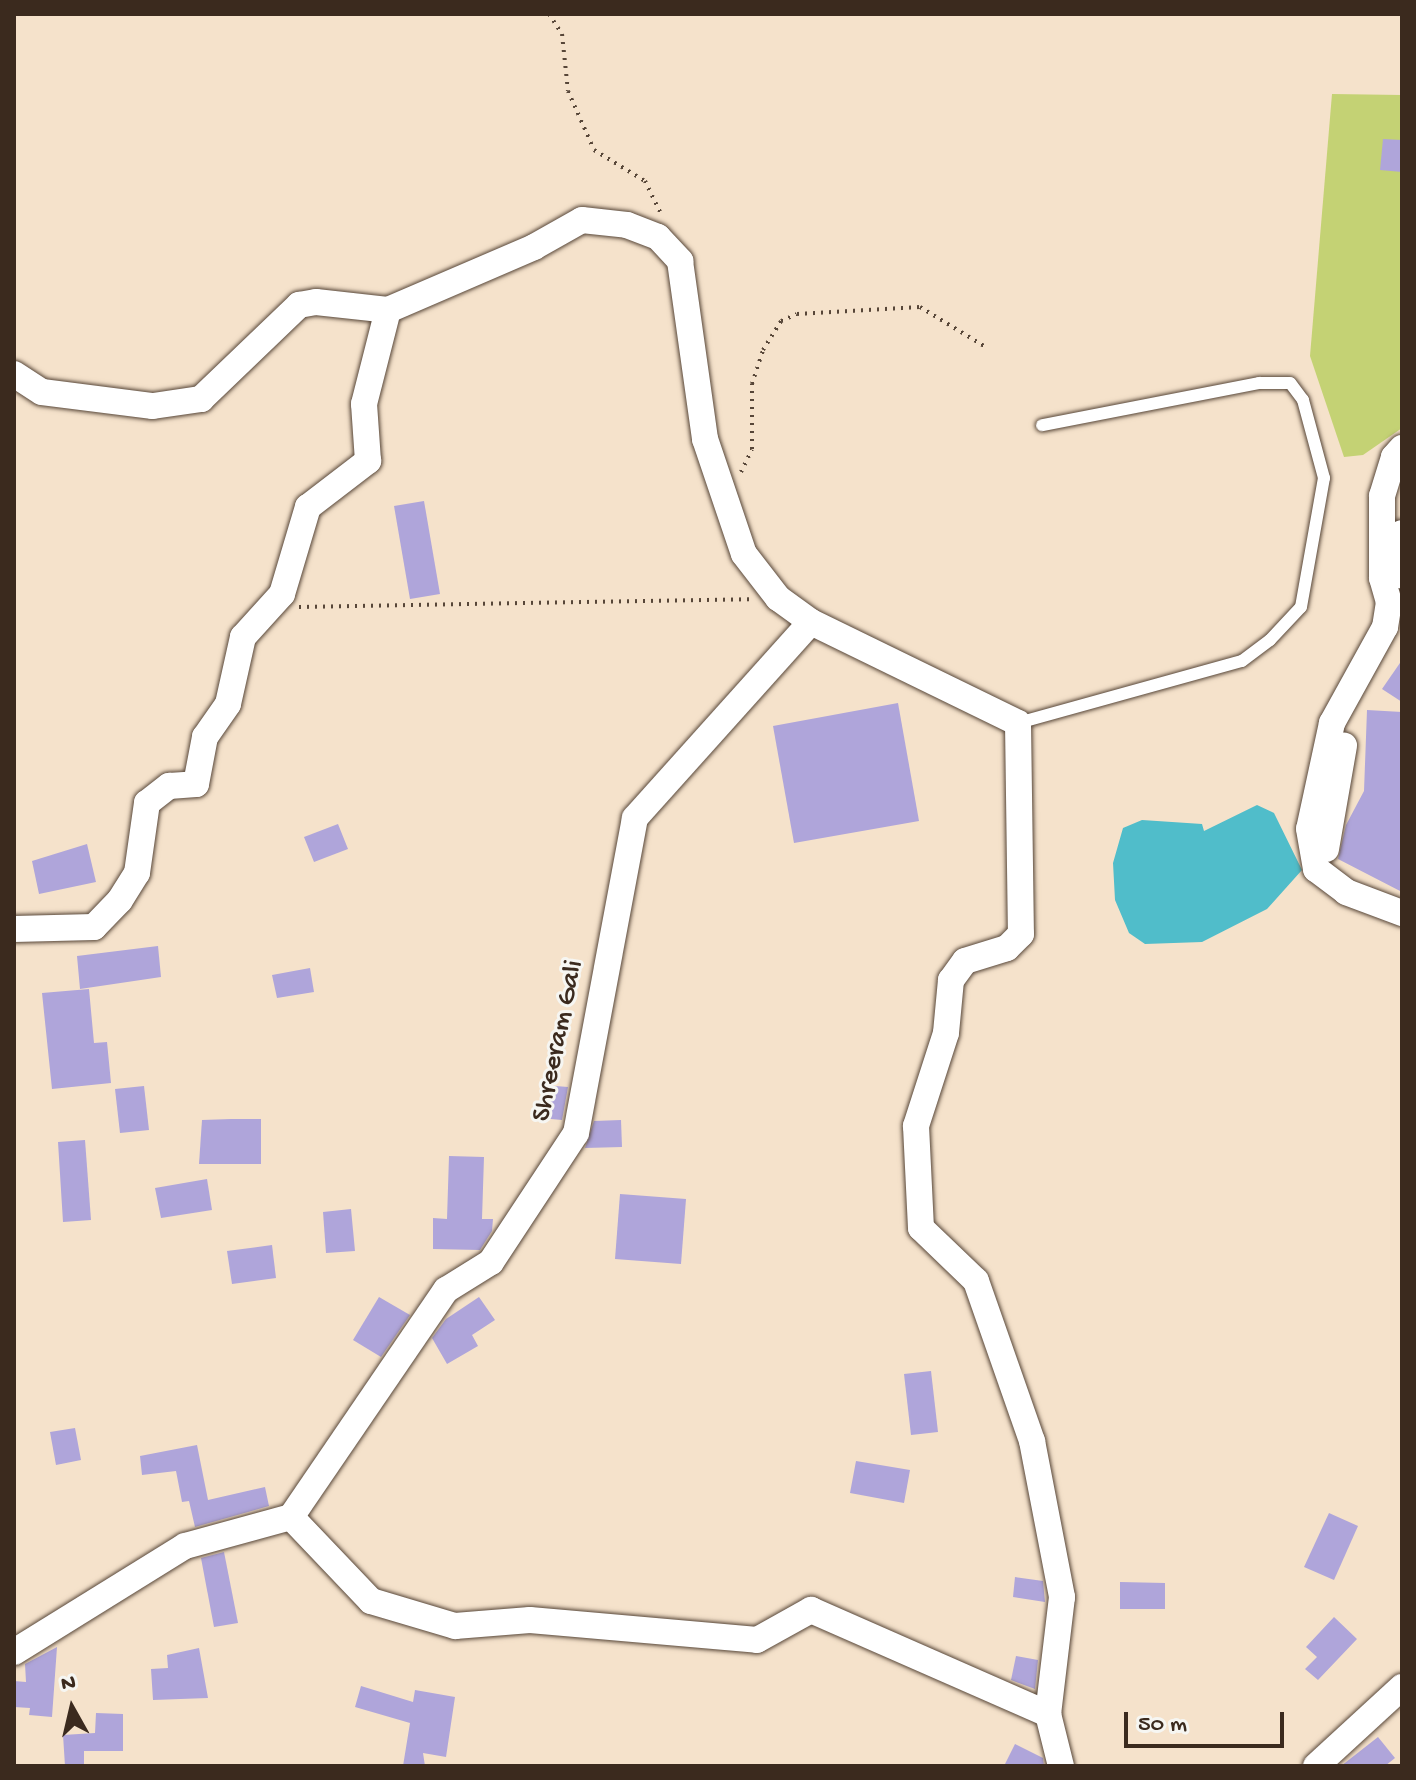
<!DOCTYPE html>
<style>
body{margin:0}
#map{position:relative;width:1416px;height:1780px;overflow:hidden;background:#f5e2cb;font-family:"Gochi Hand",sans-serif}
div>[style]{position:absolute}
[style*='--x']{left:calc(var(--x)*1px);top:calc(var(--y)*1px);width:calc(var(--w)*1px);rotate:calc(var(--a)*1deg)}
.green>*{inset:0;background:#c4d274}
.water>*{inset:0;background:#50bdca}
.building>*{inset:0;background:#afa5da}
.path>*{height:4px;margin-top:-2px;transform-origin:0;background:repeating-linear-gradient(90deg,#574638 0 2px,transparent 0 8px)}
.roads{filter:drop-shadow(0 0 2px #574638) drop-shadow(0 0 2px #574638)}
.service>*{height:12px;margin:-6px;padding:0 6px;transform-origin:6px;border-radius:6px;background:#fff}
.minor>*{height:26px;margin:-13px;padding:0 13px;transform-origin:13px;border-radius:13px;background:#fff}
span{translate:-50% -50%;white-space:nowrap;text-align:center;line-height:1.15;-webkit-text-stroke:6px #f6f6f2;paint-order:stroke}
.street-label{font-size:28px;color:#3b2a1e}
.frame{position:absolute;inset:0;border:16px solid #3b2a1e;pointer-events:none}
.north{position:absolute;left:32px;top:1668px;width:80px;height:80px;-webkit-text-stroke:6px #f6f6f2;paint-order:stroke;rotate:352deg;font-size:22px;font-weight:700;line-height:32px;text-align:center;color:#3b2a1e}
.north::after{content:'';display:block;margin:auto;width:28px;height:36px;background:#3b2a1e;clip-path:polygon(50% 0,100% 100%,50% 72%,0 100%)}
.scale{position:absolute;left:1124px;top:1712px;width:160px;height:36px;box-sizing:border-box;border:4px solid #3b2a1e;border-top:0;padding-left:10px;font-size:24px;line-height:28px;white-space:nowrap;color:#3b2a1e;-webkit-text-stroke:6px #f6f6f2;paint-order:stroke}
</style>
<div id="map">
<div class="green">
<i style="clip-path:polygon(1332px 94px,1402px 95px,1402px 428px,1363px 455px,1344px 457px,1310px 356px)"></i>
</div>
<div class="water">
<i style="clip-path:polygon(1257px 805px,1274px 813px,1302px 870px,1267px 909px,1202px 942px,1145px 944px,1129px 933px,1115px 900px,1113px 863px,1123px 828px,1142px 820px,1202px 824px,1204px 831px)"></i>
</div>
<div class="building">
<i style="clip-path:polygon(1383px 139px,1402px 140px,1402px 172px,1380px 170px)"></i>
<i style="clip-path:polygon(424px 501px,440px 594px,410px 599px,394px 506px)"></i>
<i style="clip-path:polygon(1402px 660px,1402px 702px,1382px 689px)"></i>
<i style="clip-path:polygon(898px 703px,919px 821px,794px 843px,773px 726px)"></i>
<i style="clip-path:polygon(1367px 710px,1402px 712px,1402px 892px,1338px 859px,1346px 825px,1364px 791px)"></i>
<i style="clip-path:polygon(338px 824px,348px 849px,314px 862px,304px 837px)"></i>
<i style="clip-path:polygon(87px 844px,96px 882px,39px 894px,32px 861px)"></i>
<i style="clip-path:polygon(158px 946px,161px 977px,80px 989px,77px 956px)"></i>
<i style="clip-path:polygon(310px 968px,314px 992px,277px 998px,272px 975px)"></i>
<i style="clip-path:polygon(89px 989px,94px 1043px,107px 1042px,111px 1083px,52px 1089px,42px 993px)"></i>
<i style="clip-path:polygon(543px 1085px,568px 1087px,562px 1120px,540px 1118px)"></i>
<i style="clip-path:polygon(144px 1086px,149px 1130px,120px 1133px,115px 1089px)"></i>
<i style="clip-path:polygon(231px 1119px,261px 1119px,261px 1164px,199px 1164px,202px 1120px)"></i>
<i style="clip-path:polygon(621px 1120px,622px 1147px,585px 1148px,594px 1121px)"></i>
<i style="clip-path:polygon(85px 1140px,91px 1220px,63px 1222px,58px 1142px)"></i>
<i style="clip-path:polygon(449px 1156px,484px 1157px,482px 1219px,493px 1219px,492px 1231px,480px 1250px,433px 1249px,433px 1218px,447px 1219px)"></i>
<i style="clip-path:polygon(207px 1179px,212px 1210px,161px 1218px,155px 1188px)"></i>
<i style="clip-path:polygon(620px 1194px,686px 1199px,681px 1264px,615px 1259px)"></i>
<i style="clip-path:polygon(351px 1209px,355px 1251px,326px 1253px,323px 1212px)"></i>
<i style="clip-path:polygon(272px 1245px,276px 1278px,232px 1284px,227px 1251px)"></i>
<i style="clip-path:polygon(379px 1297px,410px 1315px,381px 1357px,353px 1340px)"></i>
<i style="clip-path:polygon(479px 1297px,495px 1320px,472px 1335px,478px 1346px,447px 1364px,432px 1338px,446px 1319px)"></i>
<i style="clip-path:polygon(931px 1371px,938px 1432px,911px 1435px,904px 1374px)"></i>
<i style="clip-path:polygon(75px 1428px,81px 1460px,56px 1465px,50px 1432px)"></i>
<i style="clip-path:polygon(197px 1445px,208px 1500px,265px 1487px,269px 1506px,195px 1527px,189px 1501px,182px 1502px,176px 1471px,142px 1475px,140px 1456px)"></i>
<i style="clip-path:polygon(856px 1461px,910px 1470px,904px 1503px,850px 1493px)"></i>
<i style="clip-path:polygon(1329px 1513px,1358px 1526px,1334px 1580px,1304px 1567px)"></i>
<i style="clip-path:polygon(224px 1552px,238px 1623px,214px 1627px,201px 1558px)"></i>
<i style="clip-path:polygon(1015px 1577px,1043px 1581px,1045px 1602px,1013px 1597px)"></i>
<i style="clip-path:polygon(1120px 1582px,1165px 1583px,1165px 1609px,1120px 1609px)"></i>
<i style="clip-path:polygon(1334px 1617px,1357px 1639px,1318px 1680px,1305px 1669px,1317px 1657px,1306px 1647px)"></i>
<i style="clip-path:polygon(57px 1647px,52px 1717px,29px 1715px,30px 1708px,14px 1707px,14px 1681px,26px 1682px,25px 1664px)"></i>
<i style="clip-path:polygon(199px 1648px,208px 1698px,153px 1700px,151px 1669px,168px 1668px,167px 1655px)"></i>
<i style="clip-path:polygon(1016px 1656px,1038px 1660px,1035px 1689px,1011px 1680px)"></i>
<i style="clip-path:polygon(361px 1686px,413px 1702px,415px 1690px,455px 1697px,446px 1757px,423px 1753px,425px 1766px,403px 1766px,410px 1723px,355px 1707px)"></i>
<i style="clip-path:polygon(96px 1713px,123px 1714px,123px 1751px,84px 1751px,84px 1766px,65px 1766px,63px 1735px,95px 1733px)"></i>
<i style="clip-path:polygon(1378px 1737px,1395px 1758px,1385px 1766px,1341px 1766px)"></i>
<i style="clip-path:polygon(1015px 1744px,1043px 1758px,1044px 1766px,1004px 1766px)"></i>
</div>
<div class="path">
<i style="--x:549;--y:14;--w:24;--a:57"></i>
<i style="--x:562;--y:34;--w:57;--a:84"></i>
<i style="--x:568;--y:91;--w:64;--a:66.2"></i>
<i style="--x:594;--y:150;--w:60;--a:31.3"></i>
<i style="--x:645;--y:181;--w:39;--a:64"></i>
<i style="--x:741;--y:472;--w:25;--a:-64"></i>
<i style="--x:752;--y:449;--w:65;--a:-90"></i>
<i style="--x:752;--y:384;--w:36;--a:-72"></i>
<i style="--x:763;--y:350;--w:34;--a:-58"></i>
<i style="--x:781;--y:321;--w:17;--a:-24"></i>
<i style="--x:797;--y:314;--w:123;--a:-3.3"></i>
<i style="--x:920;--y:307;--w:75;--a:31.4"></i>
<i style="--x:299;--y:607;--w:451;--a:-1"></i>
</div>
<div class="roads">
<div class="service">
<i style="--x:1018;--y:723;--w:232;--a:-15.5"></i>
<i style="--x:1242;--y:661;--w:35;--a:-37"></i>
<i style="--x:1270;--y:640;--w:45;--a:-46.8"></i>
<i style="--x:1301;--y:607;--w:131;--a:-79.9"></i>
<i style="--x:1324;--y:478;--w:81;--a:-105.1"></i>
<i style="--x:1303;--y:400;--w:21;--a:-127"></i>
<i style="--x:1290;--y:383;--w:31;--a:180"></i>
<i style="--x:1259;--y:383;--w:221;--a:169"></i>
</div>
<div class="minor">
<i style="--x:14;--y:374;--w:33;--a:33"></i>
<i style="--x:42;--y:392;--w:112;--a:7.2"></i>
<i style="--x:153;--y:406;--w:49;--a:-8.3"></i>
<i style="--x:201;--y:399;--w:136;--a:-43.8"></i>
<i style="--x:299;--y:305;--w:17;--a:-10"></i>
<i style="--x:316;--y:302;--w:72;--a:6.3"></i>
<i style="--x:1402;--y:448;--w:12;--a:132"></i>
<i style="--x:1394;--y:457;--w:41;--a:107.1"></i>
<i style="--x:1382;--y:496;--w:82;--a:90"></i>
<i style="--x:1382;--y:578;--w:25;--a:74"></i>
<i style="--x:1389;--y:602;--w:25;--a:99"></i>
<i style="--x:1385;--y:627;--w:110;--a:118.9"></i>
<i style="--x:1332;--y:723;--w:108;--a:102.2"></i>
<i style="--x:1309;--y:829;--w:41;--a:80.1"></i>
<i style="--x:1316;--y:869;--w:38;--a:37"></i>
<i style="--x:1346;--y:892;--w:60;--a:20.6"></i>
<i style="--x:1402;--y:533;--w:17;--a:107"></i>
<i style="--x:1397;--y:549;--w:27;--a:80"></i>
<i style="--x:1326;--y:849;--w:105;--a:-80.1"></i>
<i style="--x:14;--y:929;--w:80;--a:-1.4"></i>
<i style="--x:94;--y:927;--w:37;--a:-46"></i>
<i style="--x:120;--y:900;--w:32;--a:-58"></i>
<i style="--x:137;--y:873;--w:71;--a:-81.9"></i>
<i style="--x:147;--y:803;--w:28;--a:-38"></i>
<i style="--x:169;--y:786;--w:27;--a:-4"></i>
<i style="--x:196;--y:784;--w:48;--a:-79.2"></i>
<i style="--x:205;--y:737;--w:40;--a:-55.1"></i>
<i style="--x:228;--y:704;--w:69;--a:-77.4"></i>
<i style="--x:243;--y:637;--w:58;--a:-47.8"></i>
<i style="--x:282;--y:594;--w:91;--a:-73.4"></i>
<i style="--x:308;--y:507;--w:76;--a:-37.5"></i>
<i style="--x:368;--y:461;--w:57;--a:-94"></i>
<i style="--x:364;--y:404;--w:97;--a:-75.7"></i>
<i style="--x:388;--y:310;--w:159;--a:-23.3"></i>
<i style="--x:534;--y:247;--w:55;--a:-29.4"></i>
<i style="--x:582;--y:220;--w:45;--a:6.3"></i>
<i style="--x:627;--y:225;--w:33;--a:21"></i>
<i style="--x:658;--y:237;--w:33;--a:47"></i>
<i style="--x:680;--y:261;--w:180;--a:82"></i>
<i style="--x:705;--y:439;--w:121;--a:71.3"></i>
<i style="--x:744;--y:554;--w:56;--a:52.3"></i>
<i style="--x:778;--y:598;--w:41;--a:36"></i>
<i style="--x:811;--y:622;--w:230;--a:26"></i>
<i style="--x:1018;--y:723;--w:211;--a:89.2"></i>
<i style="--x:1021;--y:934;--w:20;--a:135"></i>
<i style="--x:1007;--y:948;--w:44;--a:162.8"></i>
<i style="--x:965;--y:961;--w:24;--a:126"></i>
<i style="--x:951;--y:980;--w:53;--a:95.4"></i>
<i style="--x:946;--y:1033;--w:98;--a:107.9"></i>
<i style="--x:916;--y:1126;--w:102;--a:87.2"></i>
<i style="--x:921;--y:1228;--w:76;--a:43.9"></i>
<i style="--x:976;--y:1281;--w:170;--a:70.7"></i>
<i style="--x:1032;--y:1441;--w:159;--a:79.1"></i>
<i style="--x:1062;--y:1597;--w:118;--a:96.8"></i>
<i style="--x:1048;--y:1714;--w:54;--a:76"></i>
<i style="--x:291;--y:1517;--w:116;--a:46.4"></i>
<i style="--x:371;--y:1601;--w:88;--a:16.6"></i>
<i style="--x:455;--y:1626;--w:75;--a:-4.6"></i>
<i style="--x:530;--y:1620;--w:228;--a:5"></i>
<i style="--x:757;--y:1640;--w:62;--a:-29.1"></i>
<i style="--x:811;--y:1610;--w:259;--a:23.7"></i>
<i style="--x:14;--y:1652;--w:201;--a:-31.8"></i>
<i style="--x:185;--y:1546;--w:110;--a:-15.3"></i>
<i style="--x:291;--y:1517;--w:275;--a:-55.7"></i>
<i style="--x:446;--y:1290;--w:53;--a:-31.9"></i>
<i style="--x:491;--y:1262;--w:154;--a:-56.6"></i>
<i style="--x:576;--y:1133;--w:320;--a:-79.4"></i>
<i style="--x:635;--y:818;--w:263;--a:-48.1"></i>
<i style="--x:1316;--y:1766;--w:117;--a:-42.6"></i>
</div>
</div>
<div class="street-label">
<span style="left:559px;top:1041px;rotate:-78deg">Shreeram Gali</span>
</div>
<div class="frame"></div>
<div class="north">N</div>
<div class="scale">50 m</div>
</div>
